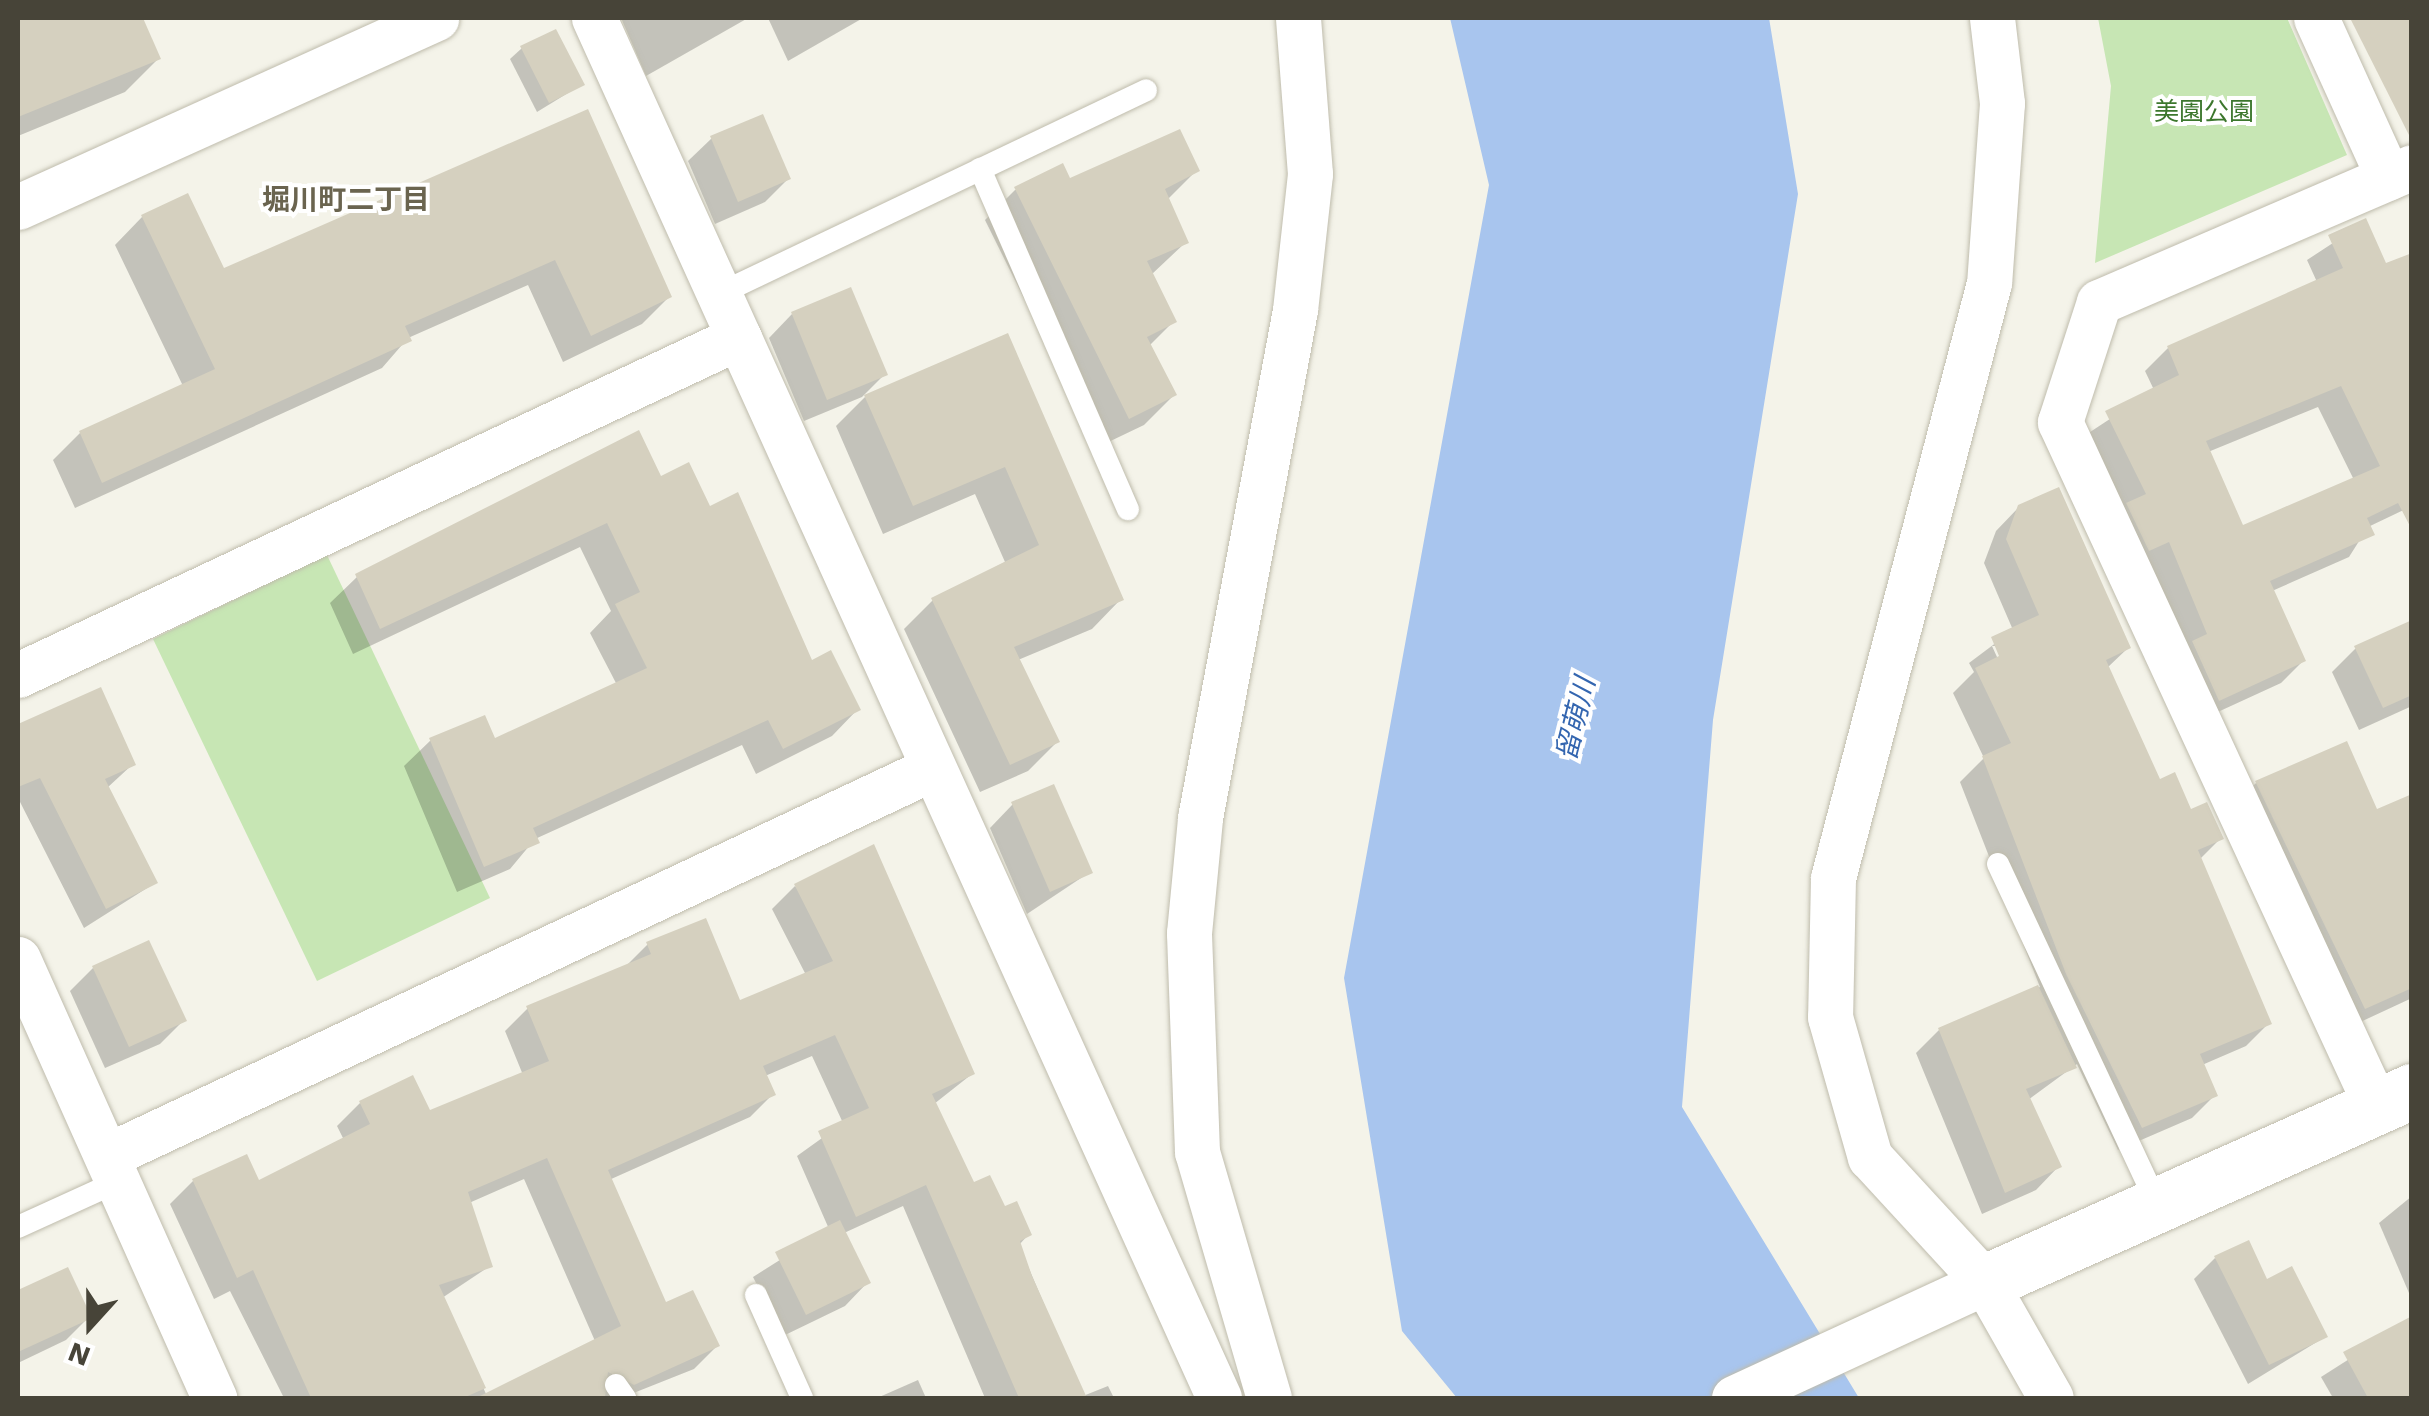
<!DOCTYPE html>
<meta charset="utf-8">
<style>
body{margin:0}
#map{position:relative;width:2429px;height:1416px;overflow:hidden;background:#f4f3e9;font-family:"Work Sans","Noto Sans JP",sans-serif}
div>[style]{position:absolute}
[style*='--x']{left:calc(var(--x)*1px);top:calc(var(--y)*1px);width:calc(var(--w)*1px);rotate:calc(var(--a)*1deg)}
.green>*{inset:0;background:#c7e6b4}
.water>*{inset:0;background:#a8c5ee}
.shadow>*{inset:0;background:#0003}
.building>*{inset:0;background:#d5d0bf}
.roads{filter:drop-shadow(0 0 2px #bfbcac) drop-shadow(0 0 2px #bfbcac)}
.service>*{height:22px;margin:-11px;padding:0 11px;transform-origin:11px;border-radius:11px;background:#fff}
.minor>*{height:45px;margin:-22.5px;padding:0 22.5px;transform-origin:22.5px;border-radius:22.5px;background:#fff}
.tertiary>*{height:55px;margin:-27.5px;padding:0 27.5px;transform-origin:27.5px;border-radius:27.5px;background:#fff}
span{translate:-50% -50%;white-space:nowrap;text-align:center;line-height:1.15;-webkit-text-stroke:8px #fff;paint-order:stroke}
.park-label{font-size:25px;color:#3c772d}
.neighbourhood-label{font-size:28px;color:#6a644f;font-weight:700}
.water-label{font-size:28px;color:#3466b0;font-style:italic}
.frame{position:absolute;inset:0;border:20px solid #474438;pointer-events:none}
.north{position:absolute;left:40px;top:1276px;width:100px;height:100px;-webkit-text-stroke:8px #fff;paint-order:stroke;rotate:201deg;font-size:28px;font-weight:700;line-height:40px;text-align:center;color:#474438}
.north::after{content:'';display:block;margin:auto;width:35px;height:45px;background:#474438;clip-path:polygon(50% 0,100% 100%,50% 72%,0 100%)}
</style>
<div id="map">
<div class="green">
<i style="clip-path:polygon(2098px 18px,2287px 18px,2347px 155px,2095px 263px,2111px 86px)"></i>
<i style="clip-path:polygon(327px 555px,490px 898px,317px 981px,153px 639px)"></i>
</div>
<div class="water">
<i style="clip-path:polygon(1450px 18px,1769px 18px,1798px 194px,1713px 720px,1682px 1107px,1859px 1398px,1457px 1398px,1402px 1331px,1344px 978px,1489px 185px)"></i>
</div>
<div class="shadow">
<i style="clip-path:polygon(140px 18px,158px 59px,125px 92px,18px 136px,18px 19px)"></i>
<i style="clip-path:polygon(621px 18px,748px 18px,646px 76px)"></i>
<i style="clip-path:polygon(768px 18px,863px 18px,788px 61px)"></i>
<i style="clip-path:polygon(522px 48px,581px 85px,537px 112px,510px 59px)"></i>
<i style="clip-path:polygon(586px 112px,669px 297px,642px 324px,563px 362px,528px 285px,408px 338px,382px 368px,75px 508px,53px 460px,80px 433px,183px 386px,115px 245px,142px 217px,187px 196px,223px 271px)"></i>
<i style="clip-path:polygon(712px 138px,788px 179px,765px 202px,715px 224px,688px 161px)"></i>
<i style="clip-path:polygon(1197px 170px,1167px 200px,1186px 242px,1151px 275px,1174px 321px,1149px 346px,1174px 395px,1144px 425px,1098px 447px,985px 220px,1015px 190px)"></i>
<i style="clip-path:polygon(evenodd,2365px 222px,2412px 506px,2368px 527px,2349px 557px,2272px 591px,2303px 661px,2281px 683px,2196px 722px,2084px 436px,2154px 390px,2145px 371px,2168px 348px,2317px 282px,2307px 260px,2365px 222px,2318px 407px,2354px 480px,2241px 529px,2208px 452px,2318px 407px)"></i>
<i style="clip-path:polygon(792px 314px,885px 374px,862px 397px,804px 421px,769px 338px)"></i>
<i style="clip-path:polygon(1007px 337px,1121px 599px,1092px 629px,1018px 660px,1057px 742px,1028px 771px,980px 792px,904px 629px,933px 600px,1005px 562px,975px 494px,883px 534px,836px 426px,865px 397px)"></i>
<i style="clip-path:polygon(660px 479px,708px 509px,810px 663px,858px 709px,832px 736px,756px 774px,742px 745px,535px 839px,510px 869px,457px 892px,404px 766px,431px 740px,494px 741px,617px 685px,590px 633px,611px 611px,580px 547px,353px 654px,330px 603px,357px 577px)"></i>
<i style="clip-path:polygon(evenodd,2019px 507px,2128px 648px,2107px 668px,2159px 782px,2221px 838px,2199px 860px,2269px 1023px,2246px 1046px,2202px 1065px,2215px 1095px,2192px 1118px,2118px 1150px,2077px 1064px,2028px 1100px,2059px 1166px,2036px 1190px,1982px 1214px,1916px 1053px,1939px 1030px,2040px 987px,1960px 782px,1984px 758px,1953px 693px,1974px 672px,1969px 663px,2013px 630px,1984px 563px,1996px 531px,2019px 507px,1992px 646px,1997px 646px,2002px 668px,1992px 646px)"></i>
<i style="clip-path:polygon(2412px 623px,2412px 706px,2359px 730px,2332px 672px,2355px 649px)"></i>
<i style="clip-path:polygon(100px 691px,133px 764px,107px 788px,155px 883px,84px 928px,18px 798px,18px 727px)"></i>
<i style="clip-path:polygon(2256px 783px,2376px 813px,2412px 798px,2412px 998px,2341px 1031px,2233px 806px)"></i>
<i style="clip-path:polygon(1013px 804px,1090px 872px,1027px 914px,990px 828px)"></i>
<i style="clip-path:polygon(evenodd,795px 886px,972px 1074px,934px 1104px,972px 1186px,1029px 1234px,1019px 1245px,1083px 1396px,1108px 1386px,1114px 1398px,985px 1398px,903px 1206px,844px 1233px,868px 1282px,845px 1306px,783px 1336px,753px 1277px,829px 1229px,797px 1156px,843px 1123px,812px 1056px,765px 1076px,773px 1094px,750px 1117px,609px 1180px,665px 1306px,717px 1346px,694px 1369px,621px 1398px,284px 1398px,230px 1291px,214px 1299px,170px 1204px,193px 1181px,258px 1184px,344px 1140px,337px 1126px,360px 1103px,429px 1113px,523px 1075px,505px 1031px,528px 1008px,624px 968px,648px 944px,738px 1003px,806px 975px,772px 909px,795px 886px,524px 1179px,595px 1341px,487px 1396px,442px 1298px,490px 1266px,469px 1203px,524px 1179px)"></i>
<i style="clip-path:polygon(93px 968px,184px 1020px,160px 1044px,105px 1068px,70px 991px)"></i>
<i style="clip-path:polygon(2412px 1196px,2412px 1300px,2379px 1223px)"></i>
<i style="clip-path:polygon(2215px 1258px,2266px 1282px,2325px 1337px,2248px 1384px,2194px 1279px)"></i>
<i style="clip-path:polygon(67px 1270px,89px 1317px,66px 1340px,18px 1363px,18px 1291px)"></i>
<i style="clip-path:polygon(2412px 1319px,2412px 1398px,2333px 1398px,2321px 1377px)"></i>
<i style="clip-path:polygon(918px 1380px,926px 1398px,877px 1398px)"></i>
</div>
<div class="building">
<i style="clip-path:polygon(18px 18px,143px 18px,161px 59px,18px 117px)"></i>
<i style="clip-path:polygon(2350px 18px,2412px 18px,2412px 141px)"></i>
<i style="clip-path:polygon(556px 29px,585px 85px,549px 103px,520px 46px)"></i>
<i style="clip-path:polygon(588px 109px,672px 297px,591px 336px,555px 260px,405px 326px,412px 341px,102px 483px,79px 431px,215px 369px,141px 215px,188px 193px,224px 268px)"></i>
<i style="clip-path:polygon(763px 114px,791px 179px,738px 202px,710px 136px)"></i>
<i style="clip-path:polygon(1180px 129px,1200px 171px,1165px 189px,1189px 243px,1147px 261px,1177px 322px,1147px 337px,1177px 395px,1129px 419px,1014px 187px,1063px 163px,1070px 178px)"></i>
<i style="clip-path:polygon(evenodd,2366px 218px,2386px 263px,2412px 253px,2412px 530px,2398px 503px,2367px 518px,2375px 535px,2270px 581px,2306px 661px,2219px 701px,2192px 641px,2207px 634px,2169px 542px,2149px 551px,2126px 503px,2146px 494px,2105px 411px,2179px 375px,2167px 346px,2343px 268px,2328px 235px,2366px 218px,2341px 386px,2380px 466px,2243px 525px,2206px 441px,2341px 386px)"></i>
<i style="clip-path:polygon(851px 287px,888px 375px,827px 400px,791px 312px)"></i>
<i style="clip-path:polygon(1008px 333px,1124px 600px,1014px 647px,1060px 742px,1010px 765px,931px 598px,1039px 545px,1005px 467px,913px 506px,864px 395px)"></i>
<i style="clip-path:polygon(639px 430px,661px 476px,689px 462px,710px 506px,738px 492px,812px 660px,831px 650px,861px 710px,783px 749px,768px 720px,533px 828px,540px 843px,484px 867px,429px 738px,485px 715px,495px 738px,647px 668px,615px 604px,640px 592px,607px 523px,380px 629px,355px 574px)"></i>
<i style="clip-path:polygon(2059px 487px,2131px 648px,2106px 660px,2160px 779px,2175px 772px,2191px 809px,2207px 802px,2224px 839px,2198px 850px,2272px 1024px,2200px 1054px,2218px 1096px,2142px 1128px,2066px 974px,1982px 756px,2011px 743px,1975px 668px,1999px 656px,1991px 637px,2039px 615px,2006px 539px,2018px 505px)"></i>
<i style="clip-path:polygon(2412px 620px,2412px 695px,2383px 708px,2354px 646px)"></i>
<i style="clip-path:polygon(101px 687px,136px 765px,105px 779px,158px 883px,106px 909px,40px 778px,18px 787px,18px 724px)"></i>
<i style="clip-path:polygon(2347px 741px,2377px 809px,2412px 794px,2412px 988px,2365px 1009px,2255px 781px)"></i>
<i style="clip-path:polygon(1054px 784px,1093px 873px,1050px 892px,1011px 802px)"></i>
<i style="clip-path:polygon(874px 844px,975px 1074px,932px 1094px,974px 1182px,990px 1175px,1005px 1206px,1017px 1201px,1032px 1235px,1020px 1241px,1032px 1276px,1087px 1398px,1019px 1398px,926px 1185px,856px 1217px,818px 1131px,869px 1108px,835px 1035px,763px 1066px,776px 1095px,608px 1170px,666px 1302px,693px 1290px,720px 1346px,634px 1385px,608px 1372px,605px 1398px,476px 1398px,621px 1326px,547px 1158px,468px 1192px,493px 1267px,439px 1285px,486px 1388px,463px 1398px,311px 1398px,253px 1270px,237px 1278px,192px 1179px,247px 1154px,259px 1180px,370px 1124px,359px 1101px,413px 1075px,430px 1110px,549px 1061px,526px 1006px,651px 954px,646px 942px,706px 918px,740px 1000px,833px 961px,794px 884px)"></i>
<i style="clip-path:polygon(149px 940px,187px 1021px,129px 1047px,92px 966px)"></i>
<i style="clip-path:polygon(2038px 985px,2077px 1068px,2026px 1089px,2062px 1167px,2005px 1193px,1938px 1028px)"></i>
<i style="clip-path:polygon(840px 1220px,871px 1283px,806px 1315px,775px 1252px)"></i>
<i style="clip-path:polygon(2249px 1240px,2267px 1279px,2292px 1266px,2328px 1337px,2269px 1365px,2214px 1256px)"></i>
<i style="clip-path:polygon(68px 1267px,92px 1318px,18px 1352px,18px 1290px)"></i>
<i style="clip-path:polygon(2412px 1316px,2412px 1398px,2368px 1398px,2343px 1352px)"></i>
</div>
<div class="roads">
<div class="service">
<i style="--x:980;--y:169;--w:371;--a:66.5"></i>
<i style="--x:719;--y:294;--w:473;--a:-25.5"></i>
<i style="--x:1998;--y:864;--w:378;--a:64.9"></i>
<i style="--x:18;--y:1227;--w:111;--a:-24.5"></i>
<i style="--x:756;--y:1295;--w:113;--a:65.9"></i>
<i style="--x:616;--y:1385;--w:16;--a:55"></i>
</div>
<div class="minor">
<i style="--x:594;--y:18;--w:1515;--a:65.63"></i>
<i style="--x:1992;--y:18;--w:86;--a:83.3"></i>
<i style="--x:2002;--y:103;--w:180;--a:94.1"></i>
<i style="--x:1989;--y:283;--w:615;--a:104.69"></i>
<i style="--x:1833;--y:878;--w:139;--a:91.2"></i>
<i style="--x:1830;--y:1017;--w:146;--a:74.1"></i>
<i style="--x:1870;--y:1157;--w:170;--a:47.4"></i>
<i style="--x:1985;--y:1282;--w:133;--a:60.4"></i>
<i style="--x:2316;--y:18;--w:175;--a:65.6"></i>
<i style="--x:18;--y:207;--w:459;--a:-24.3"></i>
<i style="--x:18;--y:675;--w:796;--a:-25.12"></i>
<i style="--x:18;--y:959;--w:481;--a:65.9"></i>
<i style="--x:2378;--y:1110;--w:758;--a:-114.81"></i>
<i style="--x:2060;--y:422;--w:126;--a:-72"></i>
<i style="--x:2099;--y:302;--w:341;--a:-23.3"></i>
<i style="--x:109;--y:1155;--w:910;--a:-25.16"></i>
<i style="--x:1269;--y:1398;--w:256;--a:-106.3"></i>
<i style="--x:1197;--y:1152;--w:219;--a:-92.1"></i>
<i style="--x:1189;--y:933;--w:116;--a:-84.5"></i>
<i style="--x:1200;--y:818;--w:517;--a:-79.41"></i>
<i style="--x:1295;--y:310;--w:137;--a:-83.7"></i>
<i style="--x:1310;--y:174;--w:156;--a:-94.4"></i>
<i style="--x:1734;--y:1398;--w:277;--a:-24.8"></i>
</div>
<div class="tertiary">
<i style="--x:1985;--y:1282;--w:468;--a:-24.1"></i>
</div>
</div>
<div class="park-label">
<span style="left:2204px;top:112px">美園公園</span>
</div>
<div class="neighbourhood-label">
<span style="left:346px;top:200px">堀川町二丁目</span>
</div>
<div class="water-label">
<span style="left:1576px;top:719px;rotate:-76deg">留萌川</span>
</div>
<div class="frame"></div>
<div class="north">N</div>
</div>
